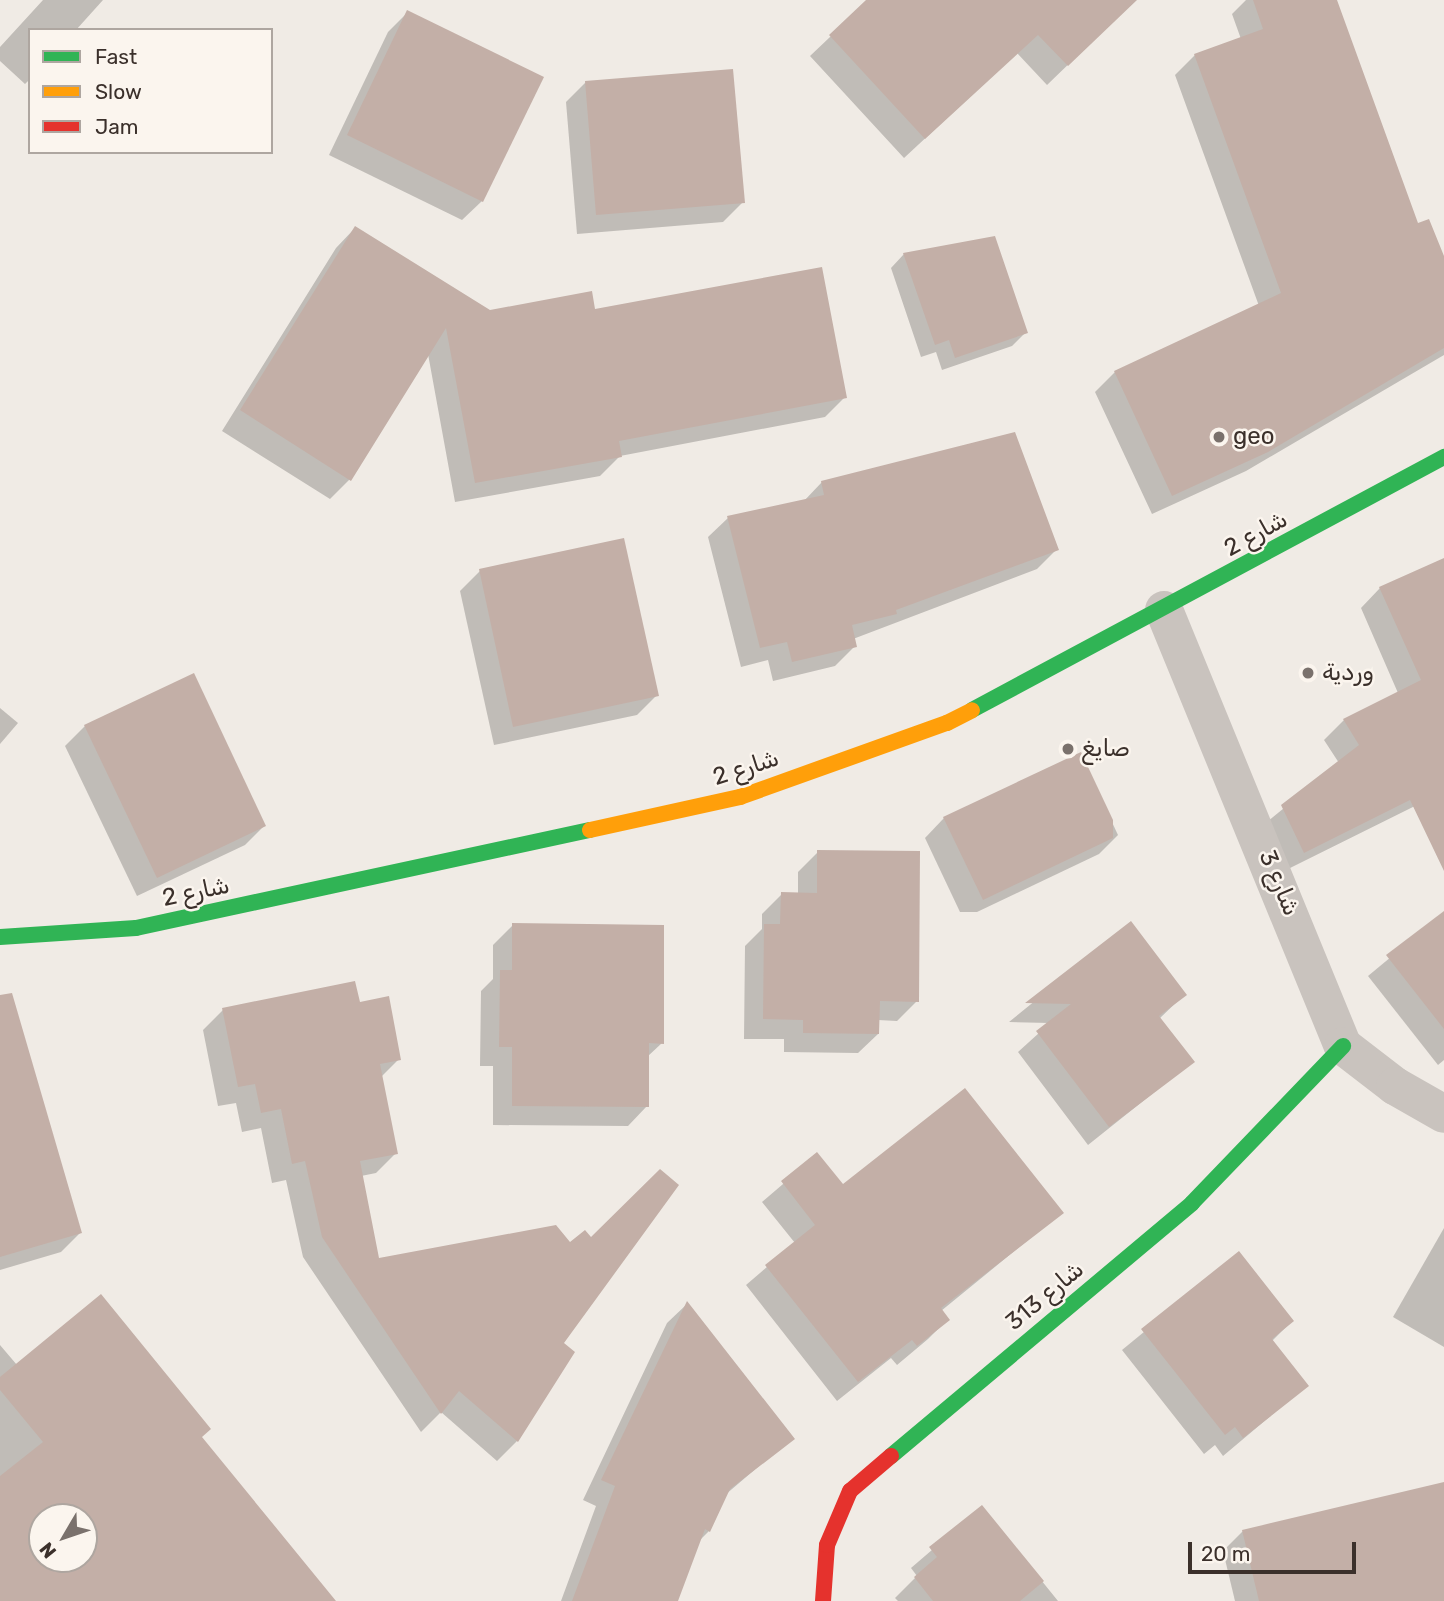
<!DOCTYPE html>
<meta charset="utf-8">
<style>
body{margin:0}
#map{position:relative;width:1444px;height:1601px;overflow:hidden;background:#f0ebe5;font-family:Rubik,Vazirmatn,sans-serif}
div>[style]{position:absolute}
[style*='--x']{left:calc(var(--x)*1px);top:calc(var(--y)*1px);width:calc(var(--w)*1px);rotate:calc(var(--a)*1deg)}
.shadow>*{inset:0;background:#0003}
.building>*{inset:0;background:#c3afa7}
.street>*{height:38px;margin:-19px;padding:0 19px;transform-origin:19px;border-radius:19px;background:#c9c3be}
.fast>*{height:16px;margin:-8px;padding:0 8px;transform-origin:8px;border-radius:8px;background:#30b455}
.slow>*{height:16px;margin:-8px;padding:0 8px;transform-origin:8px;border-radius:8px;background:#ff9f0a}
.jam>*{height:16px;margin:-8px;padding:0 8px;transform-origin:8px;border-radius:8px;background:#e5322d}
.dots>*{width:19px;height:19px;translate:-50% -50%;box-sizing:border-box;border:4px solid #fbf5ee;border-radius:50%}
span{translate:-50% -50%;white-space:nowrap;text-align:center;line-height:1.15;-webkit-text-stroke:5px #fbf5ee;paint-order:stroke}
.poi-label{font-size:24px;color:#3b302b}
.left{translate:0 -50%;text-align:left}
.street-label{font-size:24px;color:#3b302b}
.legend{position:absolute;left:28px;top:28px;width:245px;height:126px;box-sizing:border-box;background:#fbf5ee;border:2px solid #aea6a0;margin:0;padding:9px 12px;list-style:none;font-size:21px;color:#3b302b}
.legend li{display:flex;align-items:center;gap:14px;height:35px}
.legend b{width:35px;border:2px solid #aea6a0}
.north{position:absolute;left:28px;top:1503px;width:70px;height:70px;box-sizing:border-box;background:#fbf5ee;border:2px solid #aea6a0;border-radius:50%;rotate:231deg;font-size:19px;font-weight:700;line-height:28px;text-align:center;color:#3b302b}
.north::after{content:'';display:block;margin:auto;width:24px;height:32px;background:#7a716c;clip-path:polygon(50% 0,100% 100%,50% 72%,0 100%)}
.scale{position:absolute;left:1188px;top:1542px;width:168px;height:32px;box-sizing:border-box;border:4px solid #3b302b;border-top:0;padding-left:9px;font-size:21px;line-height:24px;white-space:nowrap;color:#3b302b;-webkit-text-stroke:5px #fbf5ee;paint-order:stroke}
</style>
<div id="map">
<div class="shadow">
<i style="clip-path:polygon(43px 0,103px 0,76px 30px,30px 30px,30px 79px,25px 84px,0 61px,0 47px)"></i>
<i style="clip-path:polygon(869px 0,1135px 0,1047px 85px,1017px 53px,904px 158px,810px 56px)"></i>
<i style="clip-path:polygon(1246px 0,1336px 0,1417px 226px,1444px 261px,1444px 355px,1246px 471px,1152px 514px,1095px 392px,1115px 372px,1259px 306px,1175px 75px,1195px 55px,1241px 39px,1232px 14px)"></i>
<i style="clip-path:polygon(408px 12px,482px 201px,462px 220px,329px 155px,388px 32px)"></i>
<i style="clip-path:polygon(586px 82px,743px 202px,723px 222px,577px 234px,566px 102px)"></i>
<i style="clip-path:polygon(355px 228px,490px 312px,594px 311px,845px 397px,825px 417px,620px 456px,600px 476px,455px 502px,428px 354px,350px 479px,330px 499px,222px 431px,336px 248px)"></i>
<i style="clip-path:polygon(904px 254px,1026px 332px,1012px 346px,942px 370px,936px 352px,921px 357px,891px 268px)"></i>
<i style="clip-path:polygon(822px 482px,1057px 549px,1037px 569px,853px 639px,855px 646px,835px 666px,773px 681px,768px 660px,741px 667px,708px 537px,728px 518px,803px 502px)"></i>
<i style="clip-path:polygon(1444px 560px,1444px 755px,1423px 802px,1284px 871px,1262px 826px,1339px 763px,1324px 740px,1344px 720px,1398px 693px,1361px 608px,1380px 588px)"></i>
<i style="clip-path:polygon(480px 571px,657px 695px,637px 715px,494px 745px,460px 591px)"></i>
<i style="clip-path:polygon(0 708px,18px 723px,0 744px)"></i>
<i style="clip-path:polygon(85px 726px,264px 826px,245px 845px,137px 896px,65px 746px)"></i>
<i style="clip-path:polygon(1080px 754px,1118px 835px,1099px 854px,977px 912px,960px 912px,925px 838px,944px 818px)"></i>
<i style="clip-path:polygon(818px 852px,917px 1001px,897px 1021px,878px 1020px,878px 1034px,858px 1053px,784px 1052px,784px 1039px,744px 1039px,745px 946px,762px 929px,762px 914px,782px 894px,798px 894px,798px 872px)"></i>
<i style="clip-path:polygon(1444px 913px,1444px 1060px,1438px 1065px,1368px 976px)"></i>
<i style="clip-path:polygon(1130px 924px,1184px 995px,1159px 1019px,1192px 1062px,1088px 1145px,1018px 1052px,1050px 1023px,1009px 1022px)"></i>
<i style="clip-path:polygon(513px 925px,662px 1043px,647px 1057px,647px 1106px,628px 1126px,493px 1125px,493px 1066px,480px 1066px,481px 991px,493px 979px,493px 945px)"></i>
<i style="clip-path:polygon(358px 1004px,399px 1059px,381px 1077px,396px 1153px,376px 1173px,361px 1176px,378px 1260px,562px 1343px,573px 1353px,517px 1441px,497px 1461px,441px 1412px,421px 1432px,303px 1257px,286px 1180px,272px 1183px,261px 1128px,242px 1132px,236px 1103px,218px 1106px,203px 1030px,223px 1010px)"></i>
<i style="clip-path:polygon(0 1048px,80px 1233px,61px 1252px,0 1270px)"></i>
<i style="clip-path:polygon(817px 1155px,842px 1186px,1061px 1213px,941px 1311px,948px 1319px,928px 1339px,897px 1365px,891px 1358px,837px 1401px,746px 1285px,795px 1243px,762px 1202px)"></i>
<i style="clip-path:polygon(1444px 1228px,1444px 1347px,1393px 1317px)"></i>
<i style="clip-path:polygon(1239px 1254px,1292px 1321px,1272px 1341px,1306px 1386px,1223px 1456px,1215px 1445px,1204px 1454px,1122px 1350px)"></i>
<i style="clip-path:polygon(687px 1304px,792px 1438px,725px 1495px,709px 1531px,699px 1541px,676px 1601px,561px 1601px,596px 1506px,583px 1500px,667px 1323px)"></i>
<i style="clip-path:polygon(evenodd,0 1345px,17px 1365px,200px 1437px,302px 1601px,0 1601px,0 1345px,42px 1517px,84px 1517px,84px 1559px,42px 1559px,42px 1517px)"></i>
<i style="clip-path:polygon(1444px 1484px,1444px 1601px,1235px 1601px,1223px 1551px,1243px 1531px)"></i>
<i style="clip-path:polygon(982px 1507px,1058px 1601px,898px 1601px,895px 1598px,917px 1576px,911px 1568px)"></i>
</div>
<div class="building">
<i style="clip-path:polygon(866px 0,1137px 0,1068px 66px,1038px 35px,925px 139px,829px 35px)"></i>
<i style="clip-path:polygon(1253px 0,1337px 0,1418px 223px,1429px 219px,1444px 256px,1444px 348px,1268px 452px,1172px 496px,1114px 371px,1281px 293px,1194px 54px,1263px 29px)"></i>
<i style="clip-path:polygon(407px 10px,544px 77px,483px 202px,347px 135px)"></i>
<i style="clip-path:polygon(733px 69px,745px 203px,596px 215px,585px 81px)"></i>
<i style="clip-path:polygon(355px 226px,490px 310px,592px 291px,595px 309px,822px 267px,847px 398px,619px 441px,622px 457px,475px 483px,446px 328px,351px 481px,240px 410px)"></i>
<i style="clip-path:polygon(995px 236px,1028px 333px,955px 358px,949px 340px,935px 345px,903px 253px)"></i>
<i style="clip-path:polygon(1015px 432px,1059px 550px,896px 610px,897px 614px,852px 625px,857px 647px,792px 662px,787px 642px,760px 648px,727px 516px,824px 495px,821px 481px)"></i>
<i style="clip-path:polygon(624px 538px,659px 696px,513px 727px,479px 569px)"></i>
<i style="clip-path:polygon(1444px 558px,1444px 871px,1410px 800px,1304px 853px,1281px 805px,1359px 745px,1343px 719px,1421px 680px,1379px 587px)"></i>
<i style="clip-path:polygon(194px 673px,266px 826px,157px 878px,84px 725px)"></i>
<i style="clip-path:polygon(1081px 752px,1113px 820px,1113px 838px,983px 900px,943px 817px)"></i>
<i style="clip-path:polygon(817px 850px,920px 851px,919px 1002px,880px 1001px,879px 1034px,803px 1033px,803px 1020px,763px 1019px,764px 924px,780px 924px,781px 892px,817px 893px)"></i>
<i style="clip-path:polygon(1444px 911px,1444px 1029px,1386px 955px)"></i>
<i style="clip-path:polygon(1131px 921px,1187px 995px,1159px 1016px,1195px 1062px,1109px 1127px,1036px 1031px,1071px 1004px,1025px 1003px)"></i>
<i style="clip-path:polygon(512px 923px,664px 925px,664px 1044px,649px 1043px,649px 1107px,512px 1106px,512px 1047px,499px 1047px,500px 970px,512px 970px)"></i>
<i style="clip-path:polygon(355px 981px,360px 1002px,389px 996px,401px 1060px,380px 1064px,398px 1154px,360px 1161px,379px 1258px,556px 1225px,570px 1242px,585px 1230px,591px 1237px,660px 1169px,679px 1185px,564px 1343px,575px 1352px,518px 1442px,459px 1391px,441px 1414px,322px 1237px,305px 1161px,292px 1164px,281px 1109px,261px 1113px,255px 1084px,238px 1087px,222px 1008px)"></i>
<i style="clip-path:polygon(12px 993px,82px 1233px,0 1257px,0 995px)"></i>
<i style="clip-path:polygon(965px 1088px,1064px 1213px,941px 1308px,950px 1320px,917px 1346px,912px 1340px,858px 1382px,765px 1265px,815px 1225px,781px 1181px,817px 1152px,843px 1184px)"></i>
<i style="clip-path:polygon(1239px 1251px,1294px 1321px,1272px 1339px,1309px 1386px,1243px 1438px,1235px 1427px,1225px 1435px,1141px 1329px)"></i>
<i style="clip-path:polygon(evenodd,101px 1294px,211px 1429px,202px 1437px,336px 1601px,0 1601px,0 1476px,43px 1442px,0 1390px,0 1377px,101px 1294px,42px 1517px,84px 1517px,84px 1559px,42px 1559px,42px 1517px)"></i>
<i style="clip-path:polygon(687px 1301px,795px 1439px,730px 1489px,710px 1532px,705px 1529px,678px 1601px,572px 1601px,615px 1486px,601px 1480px)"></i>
<i style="clip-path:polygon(1444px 1482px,1444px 1601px,1259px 1601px,1242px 1530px)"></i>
<i style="clip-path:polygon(982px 1505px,1044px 1581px,1020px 1601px,933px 1601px,914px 1577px,937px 1557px,929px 1547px)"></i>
</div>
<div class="street">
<i style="--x:1164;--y:610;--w:471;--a:67.7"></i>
<i style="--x:1343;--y:1046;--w:66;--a:37.6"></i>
<i style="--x:1395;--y:1086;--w:56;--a:29.7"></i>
</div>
<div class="fast">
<i style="--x:972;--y:710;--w:536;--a:-28.19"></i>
<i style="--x:0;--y:937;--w:136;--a:-3.8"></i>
<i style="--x:136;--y:928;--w:464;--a:-12.2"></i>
<i style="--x:891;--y:1456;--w:393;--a:-40"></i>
<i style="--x:1192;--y:1203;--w:218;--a:-46.1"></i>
</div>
<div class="slow">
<i style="--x:590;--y:830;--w:154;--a:-12.4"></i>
<i style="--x:740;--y:797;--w:220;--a:-19.7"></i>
<i style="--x:947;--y:723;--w:28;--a:-27"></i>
</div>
<div class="jam">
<i style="--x:823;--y:1601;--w:56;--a:-85.9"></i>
<i style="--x:827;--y:1545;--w:59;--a:-66.9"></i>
<i style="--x:850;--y:1491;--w:54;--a:-40.5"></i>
</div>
<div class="dots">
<i style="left:1219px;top:437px;background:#7a716c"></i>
<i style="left:1308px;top:673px;background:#7a716c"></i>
<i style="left:1068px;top:749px;background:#7a716c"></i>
</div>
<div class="poi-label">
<span class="left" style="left:1233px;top:437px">geo</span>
<span class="left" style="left:1322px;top:673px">وردية</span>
<span class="left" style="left:1082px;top:749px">صايغ</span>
</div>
<div class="street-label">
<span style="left:1256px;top:534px;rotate:-29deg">شارع 2</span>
<span style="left:746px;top:768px;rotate:-18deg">شارع 2</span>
<span style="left:1279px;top:883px;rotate:67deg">شارع 3</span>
<span style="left:196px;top:892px;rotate:-12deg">شارع 2</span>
<span style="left:1045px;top:1296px;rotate:-40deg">شارع 313</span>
</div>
<ul class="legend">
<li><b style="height:9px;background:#30b455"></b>Fast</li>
<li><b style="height:9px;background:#ff9f0a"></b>Slow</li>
<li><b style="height:9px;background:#e5322d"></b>Jam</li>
</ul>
<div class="north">N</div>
<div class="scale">20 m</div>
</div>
